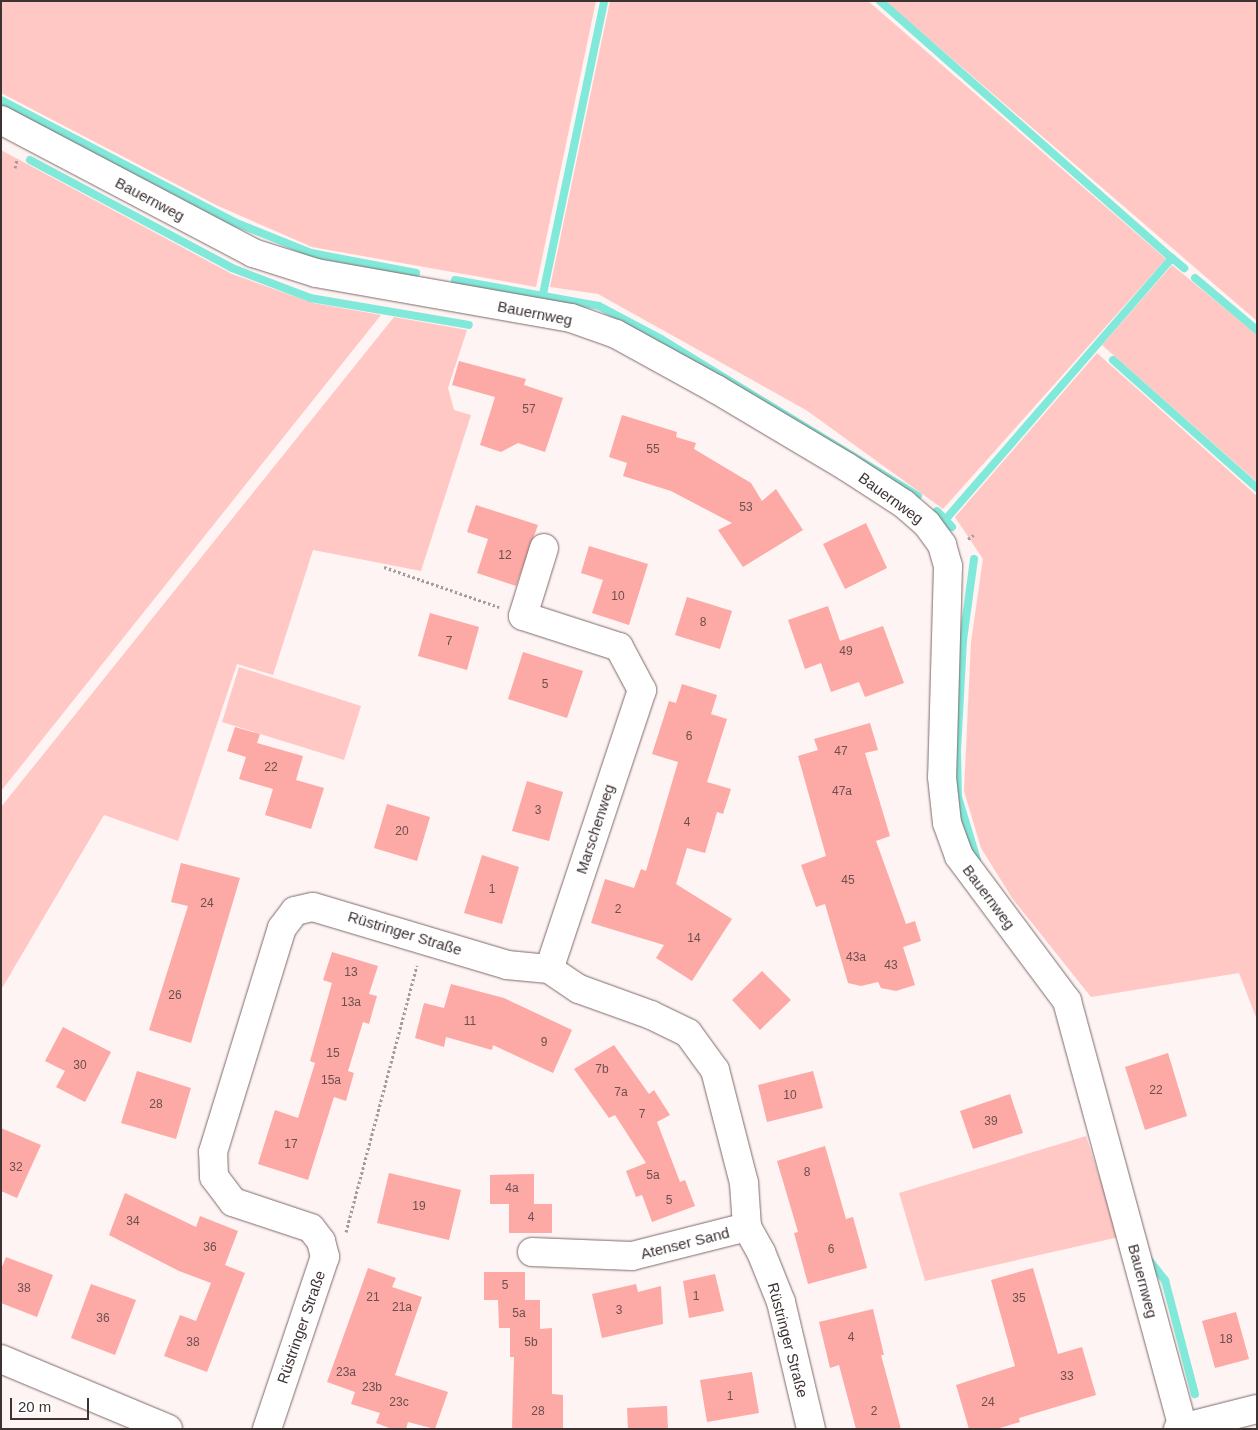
<!DOCTYPE html>
<meta charset="utf-8">
<style>
body{margin:0}
#map{position:relative;width:1258px;height:1430px;overflow:hidden;background:#fef4f4;font-family:Arial,sans-serif}
div>[style]{position:absolute}
[style*='--x']{left:calc(var(--x)*1px);top:calc(var(--y)*1px);width:calc(var(--w)*1px);rotate:calc(var(--a)*1deg)}
.green>*{inset:0;background:#ffc8c5}
.stream>*{height:8px;margin:-4px;padding:0 4px;transform-origin:4px;border-radius:4px;background:#80e9da}
.building>*{inset:0;background:#fda9a5}
.path>*{height:3px;margin-top:-1.5px;transform-origin:0;background:repeating-linear-gradient(90deg,#a49b9a 0 2.5px,transparent 0 5px)}
.roads{filter:drop-shadow(0 0 1px #7f6968) drop-shadow(0 0 1px #7f6968)}
.minor>*{height:28px;margin:-14px;padding:0 14px;transform-origin:14px;border-radius:14px;background:#fff}
span{translate:-50% -50%;white-space:nowrap;text-align:center;line-height:1.15;-webkit-text-stroke:4.5px #fff;paint-order:stroke}
.number-label{font-size:12px;color:#6c504f}
.number-label span{-webkit-text-stroke-width:0}
.street-label{font-size:15px;color:#3c3332}
.frame{position:absolute;inset:0;border:2px solid #3c3332;pointer-events:none}
.scale{position:absolute;left:10px;top:1398px;width:79px;height:22px;box-sizing:border-box;border:2px solid #3c3332;border-top:0;padding-left:6px;font-size:15px;line-height:18px;white-space:nowrap;color:#3c3332;-webkit-text-stroke:4px #fff;paint-order:stroke}
</style>
<div id="map">
<div class="green">
<i style="clip-path:polygon(1px 1px,596px 1px,536px 287px,312px 247px,216px 205px,1px 93px)"></i>
<i style="clip-path:polygon(610px 1px,868px 1px,1166px 259px,943px 509px,806px 410px,598px 294px,550px 287px)"></i>
<i style="clip-path:polygon(885px 1px,1257px 1px,1257px 321px)"></i>
<i style="clip-path:polygon(1px 150px,232px 274px,313px 303px,381px 315px,1px 791px)"></i>
<i style="clip-path:polygon(1172px 265px,1257px 335px,1257px 482px,1102px 345px)"></i>
<i style="clip-path:polygon(394px 317px,467px 330px,448px 388px,454px 410px,471px 415px,421px 571px,313px 550px,273px 675px,237px 664px,178px 841px,104px 815px,1px 990px,1px 807px)"></i>
<i style="clip-path:polygon(1097px 353px,1257px 496px,1257px 1020px,1239px 973px,1091px 997px,1012px 898px,981px 848px,964px 791px,971px 642px,983px 559px,955px 517px)"></i>
<i style="clip-path:polygon(239px 667px,361px 706px,344px 760px,222px 722px)"></i>
<i style="clip-path:polygon(1086px 1136px,1119px 1237px,925px 1281px,899px 1193px)"></i>
</div>
<div class="stream">
<i style="--x:880;--y:1;--w:389;--a:41.4"></i>
<i style="--x:1172;--y:258;--w:345;--a:130.9"></i>
<i style="--x:1;--y:100;--w:263;--a:27.6"></i>
<i style="--x:234;--y:222;--w:83;--a:21.9"></i>
<i style="--x:311;--y:253;--w:107;--a:10.8"></i>
<i style="--x:30;--y:160;--w:229;--a:28.1"></i>
<i style="--x:232;--y:268;--w:84;--a:21"></i>
<i style="--x:310;--y:298;--w:161;--a:9.6"></i>
<i style="--x:1172;--y:258;--w:16;--a:40"></i>
<i style="--x:1195;--y:278;--w:81;--a:40"></i>
<i style="--x:455;--y:280;--w:146;--a:10.2"></i>
<i style="--x:599;--y:306;--w:70;--a:28"></i>
<i style="--x:661;--y:339;--w:301;--a:31.4"></i>
<i style="--x:543;--y:294;--w:299;--a:-78.2"></i>
<i style="--x:1113;--y:360;--w:193;--a:41.6"></i>
<i style="--x:937;--y:511;--w:22;--a:47"></i>
<i style="--x:974;--y:559;--w:82;--a:97.7"></i>
<i style="--x:963;--y:640;--w:110;--a:93.1"></i>
<i style="--x:957;--y:750;--w:47;--a:88.8"></i>
<i style="--x:958;--y:797;--w:66;--a:73.2"></i>
<i style="--x:1146;--y:1256;--w:31;--a:52"></i>
<i style="--x:1165;--y:1280;--w:118;--a:75.3"></i>
</div>
<div class="building">
<i style="clip-path:polygon(459px 361px,526px 379px,524px 385px,563px 398px,545px 452px,518px 443px,501px 452px,480px 445px,495px 397px,452px 385px)"></i>
<i style="clip-path:polygon(622px 415px,677px 432px,676px 437px,696px 443px,694px 449px,751px 483px,762px 501px,776px 489px,803px 530px,743px 567px,718px 530px,732px 523px,671px 491px,623px 476px,627px 463px,609px 457px)"></i>
<i style="clip-path:polygon(476px 505px,538px 525px,516px 586px,477px 573px,488px 539px,467px 532px)"></i>
<i style="clip-path:polygon(866px 523px,887px 568px,845px 589px,823px 544px)"></i>
<i style="clip-path:polygon(589px 546px,648px 564px,629px 625px,592px 613px,603px 580px,581px 573px)"></i>
<i style="clip-path:polygon(687px 597px,732px 611px,720px 649px,675px 635px)"></i>
<i style="clip-path:polygon(828px 606px,840px 641px,883px 626px,904px 683px,865px 697px,859px 682px,831px 692px,821px 663px,805px 669px,788px 620px)"></i>
<i style="clip-path:polygon(430px 613px,479px 627px,467px 670px,418px 656px)"></i>
<i style="clip-path:polygon(523px 652px,583px 671px,567px 718px,508px 699px)"></i>
<i style="clip-path:polygon(682px 684px,717px 695px,711px 714px,727px 719px,707px 782px,731px 789px,723px 814px,717px 812px,705px 853px,687px 848px,676px 884px,732px 919px,692px 981px,656px 958px,664px 945px,591px 923px,605px 879px,634px 888px,641px 869px,646px 871px,678px 762px,652px 754px,669px 701px,676px 703px)"></i>
<i style="clip-path:polygon(870px 723px,878px 750px,865px 753px,890px 836px,876px 841px,906px 924px,915px 921px,921px 941px,903px 947px,915px 985px,896px 991px,881px 988px,878px 982px,861px 986px,848px 983px,825px 904px,816px 907px,801px 865px,826px 856px,798px 756px,818px 750px,814px 739px)"></i>
<i style="clip-path:polygon(235px 727px,260px 734px,257px 743px,303px 756px,296px 780px,324px 788px,311px 829px,265px 815px,273px 789px,239px 779px,246px 757px,227px 751px)"></i>
<i style="clip-path:polygon(527px 781px,563px 792px,549px 841px,512px 831px)"></i>
<i style="clip-path:polygon(387px 804px,430px 817px,417px 861px,374px 848px)"></i>
<i style="clip-path:polygon(482px 855px,519px 867px,502px 924px,464px 913px)"></i>
<i style="clip-path:polygon(181px 863px,240px 878px,191px 1043px,149px 1030px,188px 906px,171px 902px)"></i>
<i style="clip-path:polygon(332px 952px,378px 966px,369px 994px,377px 996px,369px 1024px,363px 1022px,348px 1071px,354px 1073px,346px 1101px,334px 1097px,308px 1180px,258px 1164px,275px 1110px,298px 1118px,315px 1063px,310px 1061px,332px 983px,323px 980px)"></i>
<i style="clip-path:polygon(762px 971px,791px 1000px,760px 1030px,732px 1000px)"></i>
<i style="clip-path:polygon(451px 984px,504px 998px,572px 1030px,553px 1073px,493px 1045px,492px 1050px,446px 1037px,444px 1047px,415px 1038px,424px 1003px,444px 1008px)"></i>
<i style="clip-path:polygon(63px 1027px,111px 1052px,85px 1102px,56px 1087px,65px 1071px,45px 1061px)"></i>
<i style="clip-path:polygon(614px 1045px,649px 1094px,654px 1090px,670px 1115px,657px 1122px,680px 1182px,685px 1180px,695px 1206px,652px 1222px,642px 1195px,636px 1197px,626px 1171px,646px 1163px,615px 1115px,609px 1118px,574px 1069px)"></i>
<i style="clip-path:polygon(1168px 1053px,1187px 1116px,1145px 1130px,1125px 1067px)"></i>
<i style="clip-path:polygon(137px 1071px,191px 1088px,176px 1139px,121px 1123px)"></i>
<i style="clip-path:polygon(813px 1071px,823px 1108px,767px 1122px,758px 1085px)"></i>
<i style="clip-path:polygon(1010px 1094px,1023px 1133px,973px 1149px,960px 1111px)"></i>
<i style="clip-path:polygon(1px 1128px,41px 1145px,17px 1198px,1px 1191px)"></i>
<i style="clip-path:polygon(825px 1146px,846px 1219px,853px 1217px,867px 1268px,808px 1284px,794px 1233px,798px 1232px,777px 1161px)"></i>
<i style="clip-path:polygon(389px 1173px,461px 1190px,449px 1240px,377px 1223px)"></i>
<i style="clip-path:polygon(534px 1174px,534px 1204px,552px 1204px,552px 1233px,509px 1233px,509px 1204px,490px 1204px,490px 1175px)"></i>
<i style="clip-path:polygon(125px 1193px,196px 1227px,200px 1216px,238px 1231px,225px 1265px,245px 1273px,207px 1372px,164px 1356px,180px 1315px,196px 1321px,211px 1283px,179px 1271px,109px 1235px)"></i>
<i style="clip-path:polygon(6px 1257px,53px 1275px,37px 1317px,1px 1303px,1px 1269px)"></i>
<i style="clip-path:polygon(368px 1268px,396px 1278px,392px 1287px,422px 1297px,395px 1375px,448px 1392px,435px 1429px,408px 1422px,406px 1429px,392px 1429px,376px 1423px,380px 1413px,351px 1404px,355px 1392px,327px 1382px)"></i>
<i style="clip-path:polygon(1033px 1268px,1058px 1354px,1082px 1347px,1096px 1395px,1019px 1418px,1020px 1422px,997px 1429px,969px 1429px,956px 1385px,1015px 1366px,991px 1280px)"></i>
<i style="clip-path:polygon(484px 1272px,525px 1272px,525px 1300px,540px 1300px,540px 1329px,552px 1328px,552px 1394px,563px 1395px,563px 1429px,512px 1429px,514px 1357px,510px 1357px,510px 1328px,499px 1328px,498px 1300px,484px 1300px)"></i>
<i style="clip-path:polygon(715px 1274px,724px 1311px,689px 1318px,683px 1281px)"></i>
<i style="clip-path:polygon(91px 1284px,136px 1300px,115px 1355px,71px 1338px)"></i>
<i style="clip-path:polygon(636px 1284px,638px 1292px,661px 1286px,663px 1324px,602px 1338px,592px 1294px)"></i>
<i style="clip-path:polygon(873px 1309px,884px 1355px,881px 1355px,901px 1429px,856px 1429px,839px 1365px,830px 1368px,819px 1322px)"></i>
<i style="clip-path:polygon(1236px 1312px,1249px 1359px,1215px 1368px,1202px 1321px)"></i>
<i style="clip-path:polygon(752px 1372px,759px 1413px,707px 1422px,700px 1380px)"></i>
<i style="clip-path:polygon(667px 1406px,668px 1429px,628px 1429px,627px 1408px)"></i>
</div>
<div class="path">
<i style="--x:15;--y:168;--w:9;--a:-77"></i>
<i style="--x:968;--y:539;--w:7;--a:-34"></i>
<i style="--x:384;--y:567;--w:122;--a:19.2"></i>
<i style="--x:346;--y:1232;--w:276;--a:-75.1"></i>
</div>
<div class="roads">
<div class="minor">
<i style="--x:1;--y:120;--w:285;--a:27.8"></i>
<i style="--x:253;--y:253;--w:66;--a:17.6"></i>
<i style="--x:316;--y:273;--w:259;--a:10"></i>
<i style="--x:571;--y:318;--w:48;--a:19.6"></i>
<i style="--x:616;--y:334;--w:114;--a:28.8"></i>
<i style="--x:716;--y:389;--w:152;--a:30.8"></i>
<i style="--x:847;--y:467;--w:68;--a:33"></i>
<i style="--x:904;--y:504;--w:30;--a:41"></i>
<i style="--x:927;--y:524;--w:26;--a:54"></i>
<i style="--x:942;--y:545;--w:22;--a:74"></i>
<i style="--x:948;--y:566;--w:211;--a:91.6"></i>
<i style="--x:942;--y:777;--w:46;--a:83.8"></i>
<i style="--x:947;--y:823;--w:35;--a:70"></i>
<i style="--x:959;--y:856;--w:181;--a:53.3"></i>
<i style="--x:1067;--y:1001;--w:443;--a:74.8"></i>
<i style="--x:544;--y:548;--w:71;--a:107.2"></i>
<i style="--x:523;--y:616;--w:101;--a:17.9"></i>
<i style="--x:619;--y:647;--w:49;--a:61.9"></i>
<i style="--x:642;--y:690;--w:294;--a:108.4"></i>
<i style="--x:532;--y:1252;--w:100;--a:2.3"></i>
<i style="--x:632;--y:1256;--w:119;--a:-14.2"></i>
<i style="--x:1;--y:1359;--w:181;--a:22.7"></i>
<i style="--x:267;--y:1429;--w:182;--a:-71.4"></i>
<i style="--x:325;--y:1257;--w:16;--a:-104"></i>
<i style="--x:321;--y:1241;--w:16;--a:-128"></i>
<i style="--x:311;--y:1228;--w:82;--a:-161.6"></i>
<i style="--x:233;--y:1202;--w:31;--a:-127"></i>
<i style="--x:214;--y:1177;--w:25;--a:-92"></i>
<i style="--x:213;--y:1152;--w:234;--a:-72.9"></i>
<i style="--x:282;--y:928;--w:21;--a:-53"></i>
<i style="--x:295;--y:911;--w:18;--a:-13"></i>
<i style="--x:313;--y:907;--w:202;--a:16.6"></i>
<i style="--x:507;--y:965;--w:42;--a:5.4"></i>
<i style="--x:549;--y:969;--w:36;--a:34"></i>
<i style="--x:579;--y:989;--w:77;--a:19.9"></i>
<i style="--x:651;--y:1015;--w:41;--a:25.9"></i>
<i style="--x:688;--y:1033;--w:46;--a:53.9"></i>
<i style="--x:715;--y:1070;--w:117;--a:75.6"></i>
<i style="--x:744;--y:1183;--w:44;--a:86.1"></i>
<i style="--x:747;--y:1227;--w:29;--a:61"></i>
<i style="--x:761;--y:1252;--w:54;--a:68.2"></i>
<i style="--x:781;--y:1302;--w:130;--a:76.7"></i>
<i style="--x:1178;--y:1429;--w:81;--a:-14.2"></i>
</div>
</div>
<div class="number-label">
<span style="left:529px;top:410px">57</span>
<span style="left:653px;top:450px">55</span>
<span style="left:746px;top:508px">53</span>
<span style="left:505px;top:556px">12</span>
<span style="left:618px;top:597px">10</span>
<span style="left:703px;top:623px">8</span>
<span style="left:449px;top:642px">7</span>
<span style="left:846px;top:652px">49</span>
<span style="left:545px;top:685px">5</span>
<span style="left:689px;top:737px">6</span>
<span style="left:841px;top:752px">47</span>
<span style="left:271px;top:768px">22</span>
<span style="left:842px;top:792px">47a</span>
<span style="left:538px;top:811px">3</span>
<span style="left:687px;top:823px">4</span>
<span style="left:402px;top:832px">20</span>
<span style="left:848px;top:881px">45</span>
<span style="left:492px;top:890px">1</span>
<span style="left:207px;top:904px">24</span>
<span style="left:618px;top:910px">2</span>
<span style="left:694px;top:939px">14</span>
<span style="left:856px;top:958px">43a</span>
<span style="left:891px;top:966px">43</span>
<span style="left:351px;top:973px">13</span>
<span style="left:175px;top:996px">26</span>
<span style="left:351px;top:1003px">13a</span>
<span style="left:470px;top:1022px">11</span>
<span style="left:544px;top:1043px">9</span>
<span style="left:333px;top:1054px">15</span>
<span style="left:80px;top:1066px">30</span>
<span style="left:602px;top:1070px">7b</span>
<span style="left:331px;top:1081px">15a</span>
<span style="left:1156px;top:1091px">22</span>
<span style="left:621px;top:1093px">7a</span>
<span style="left:790px;top:1096px">10</span>
<span style="left:156px;top:1105px">28</span>
<span style="left:642px;top:1115px">7</span>
<span style="left:991px;top:1122px">39</span>
<span style="left:291px;top:1145px">17</span>
<span style="left:16px;top:1168px">32</span>
<span style="left:807px;top:1173px">8</span>
<span style="left:653px;top:1176px">5a</span>
<span style="left:512px;top:1189px">4a</span>
<span style="left:669px;top:1201px">5</span>
<span style="left:419px;top:1207px">19</span>
<span style="left:531px;top:1218px">4</span>
<span style="left:133px;top:1222px">34</span>
<span style="left:210px;top:1248px">36</span>
<span style="left:831px;top:1250px">6</span>
<span style="left:505px;top:1286px">5</span>
<span style="left:24px;top:1289px">38</span>
<span style="left:696px;top:1297px">1</span>
<span style="left:373px;top:1298px">21</span>
<span style="left:1019px;top:1299px">35</span>
<span style="left:402px;top:1308px">21a</span>
<span style="left:619px;top:1311px">3</span>
<span style="left:519px;top:1314px">5a</span>
<span style="left:103px;top:1319px">36</span>
<span style="left:851px;top:1338px">4</span>
<span style="left:1226px;top:1340px">18</span>
<span style="left:193px;top:1343px">38</span>
<span style="left:531px;top:1343px">5b</span>
<span style="left:346px;top:1373px">23a</span>
<span style="left:1067px;top:1377px">33</span>
<span style="left:372px;top:1388px">23b</span>
<span style="left:730px;top:1397px">1</span>
<span style="left:399px;top:1403px">23c</span>
<span style="left:988px;top:1403px">24</span>
<span style="left:538px;top:1412px">28</span>
<span style="left:874px;top:1412px">2</span>
</div>
<div class="street-label">
<span style="left:150px;top:199px;rotate:28deg">Bauernweg</span>
<span style="left:535px;top:313px;rotate:11deg">Bauernweg</span>
<span style="left:891px;top:498px;rotate:36deg">Bauernweg</span>
<span style="left:595px;top:829px;rotate:-72deg">Marschenweg</span>
<span style="left:989px;top:897px;rotate:53deg">Bauernweg</span>
<span style="left:405px;top:933px;rotate:17deg">Rüstringer Straße</span>
<span style="left:685px;top:1243px;rotate:-14deg">Atenser Sand</span>
<span style="left:1143px;top:1281px;rotate:75deg">Bauernweg</span>
<span style="left:301px;top:1327px;rotate:-71deg">Rüstringer Straße</span>
<span style="left:788px;top:1340px;rotate:75deg">Rüstringer Straße</span>
</div>
<div class="frame"></div>
<div class="scale">20 m</div>
</div>
